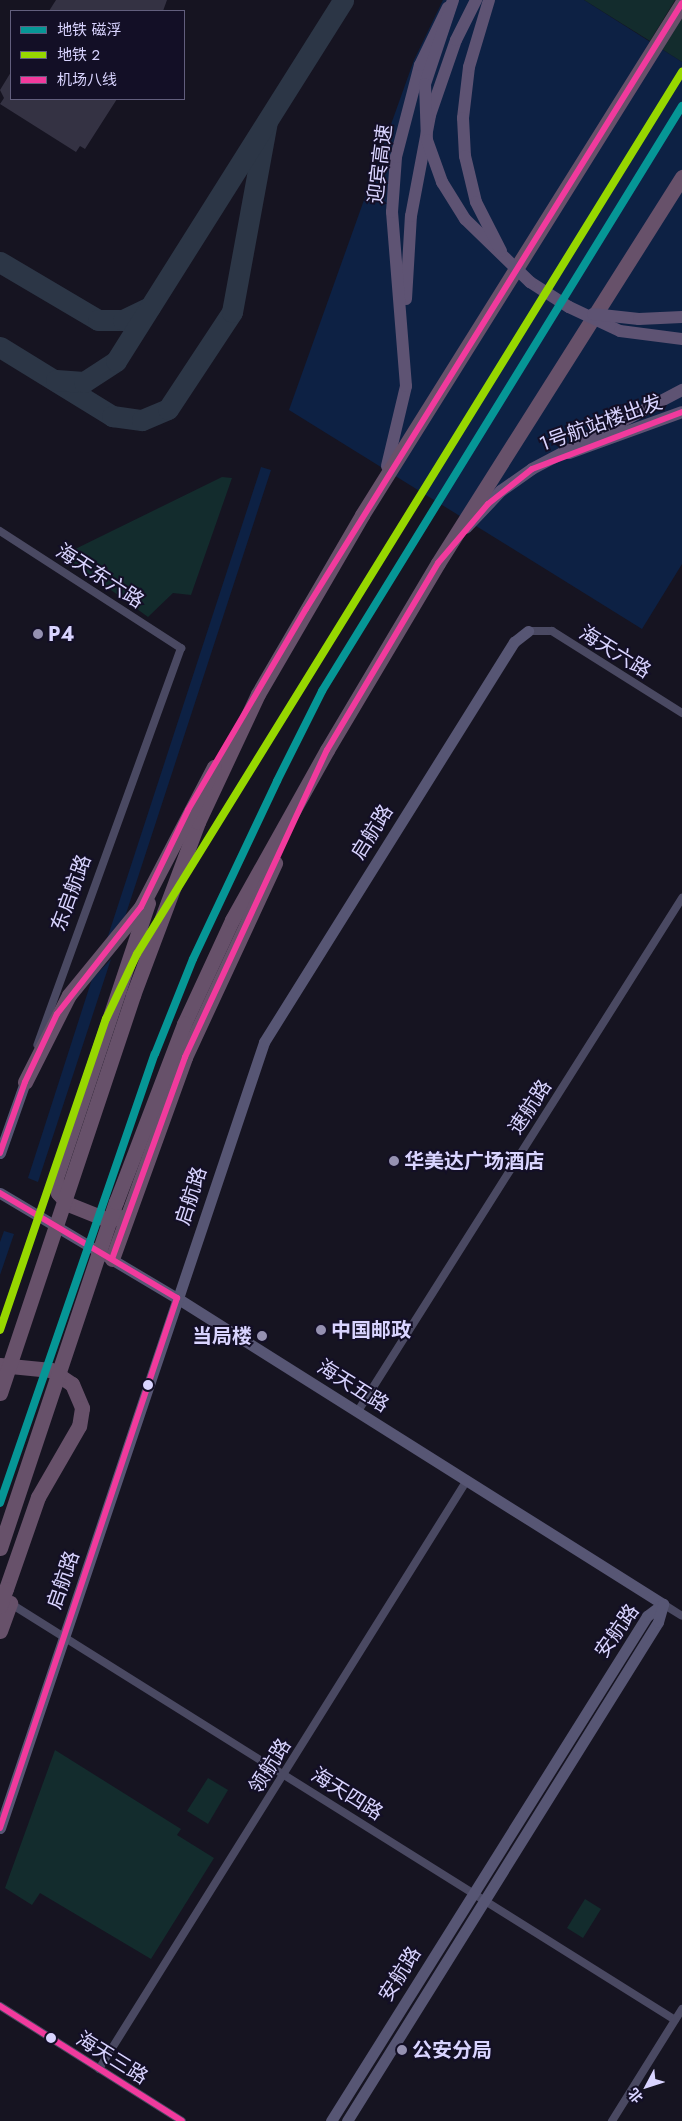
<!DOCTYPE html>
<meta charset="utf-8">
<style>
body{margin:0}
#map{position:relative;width:682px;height:2121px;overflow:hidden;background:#161421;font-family:Jost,"Noto Sans SC",sans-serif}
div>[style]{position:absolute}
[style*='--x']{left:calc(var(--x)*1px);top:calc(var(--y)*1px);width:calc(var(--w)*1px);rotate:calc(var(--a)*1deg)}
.green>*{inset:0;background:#132c2d}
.water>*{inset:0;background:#0d2144}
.taxiway>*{height:21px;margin:-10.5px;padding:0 10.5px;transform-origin:10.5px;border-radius:10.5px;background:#2c3646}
.building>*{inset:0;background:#343243}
.street>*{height:8px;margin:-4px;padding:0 4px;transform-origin:4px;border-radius:4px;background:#4a4962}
.secondary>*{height:11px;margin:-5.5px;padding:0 5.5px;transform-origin:5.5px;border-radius:5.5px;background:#575674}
.primary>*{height:12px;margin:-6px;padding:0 6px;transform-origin:6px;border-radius:6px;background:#5e5373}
.highway>*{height:15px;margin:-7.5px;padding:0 7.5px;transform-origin:7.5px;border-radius:7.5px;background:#67516a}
.primary-bridge>*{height:12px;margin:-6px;padding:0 6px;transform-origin:6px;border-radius:6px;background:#5e5373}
.highway-bridge>*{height:15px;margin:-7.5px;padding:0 7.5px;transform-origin:7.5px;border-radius:7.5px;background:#67516a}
.bus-1>*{height:6px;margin:-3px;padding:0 3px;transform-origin:3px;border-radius:3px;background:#f13a9d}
.metro-1>*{height:8px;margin:-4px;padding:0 4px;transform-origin:4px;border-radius:4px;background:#069696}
.metro-2>*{height:8px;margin:-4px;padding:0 4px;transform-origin:4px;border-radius:4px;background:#97d700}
.dots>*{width:14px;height:14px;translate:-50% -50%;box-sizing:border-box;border:2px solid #130f26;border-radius:50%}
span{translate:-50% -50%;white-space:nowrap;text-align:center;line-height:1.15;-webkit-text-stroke:4px #130f26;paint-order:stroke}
.street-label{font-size:20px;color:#d9d4ff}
.poi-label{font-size:20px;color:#d9d4ff;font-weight:700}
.left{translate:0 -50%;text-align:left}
.right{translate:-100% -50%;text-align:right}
.legend{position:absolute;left:10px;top:10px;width:175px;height:90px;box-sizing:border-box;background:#130f26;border:1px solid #625e7d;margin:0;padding:6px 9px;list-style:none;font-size:15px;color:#d9d4ff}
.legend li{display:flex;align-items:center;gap:10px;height:25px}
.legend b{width:25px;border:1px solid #625e7d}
.north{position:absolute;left:622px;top:2061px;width:50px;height:50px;-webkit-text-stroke:4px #130f26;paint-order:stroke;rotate:230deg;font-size:14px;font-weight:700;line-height:20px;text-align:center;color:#d9d4ff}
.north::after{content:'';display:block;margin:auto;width:18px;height:22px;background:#d9d4ff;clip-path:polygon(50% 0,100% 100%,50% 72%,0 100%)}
</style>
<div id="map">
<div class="green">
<i style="clip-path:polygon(584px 0,675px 0,650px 41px)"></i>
<i style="clip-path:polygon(682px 12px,682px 62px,660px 48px)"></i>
<i style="clip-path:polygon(222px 477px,232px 478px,191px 595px,173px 593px,148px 617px,63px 555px)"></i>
<i style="clip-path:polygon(55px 1750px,181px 1829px,177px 1835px,214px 1858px,151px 1959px,40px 1893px,32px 1905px,5px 1888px)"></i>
<i style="clip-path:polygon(208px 1778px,228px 1790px,208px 1824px,187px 1811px)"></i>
<i style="clip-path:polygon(585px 1899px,601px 1909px,583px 1938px,567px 1928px)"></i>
</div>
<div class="water">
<i style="clip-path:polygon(443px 0,584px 0,682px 62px,682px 564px,642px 629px,289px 410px,414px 60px)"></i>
<i style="clip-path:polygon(261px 467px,271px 470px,123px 923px,107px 939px)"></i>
<i style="clip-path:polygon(111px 959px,38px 1182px,28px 1178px,92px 979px)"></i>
<i style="clip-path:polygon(4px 1231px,14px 1234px,0 1275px,0 1242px)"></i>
</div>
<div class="taxiway">
<i style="--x:0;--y:262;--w:114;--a:30.6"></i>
<i style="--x:98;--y:320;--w:25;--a:0"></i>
<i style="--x:123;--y:320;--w:30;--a:-26"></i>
<i style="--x:0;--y:347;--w:132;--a:31.6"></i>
<i style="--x:112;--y:416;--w:30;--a:8"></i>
<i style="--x:142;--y:420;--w:28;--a:-23"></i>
<i style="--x:168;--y:409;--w:116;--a:-56.6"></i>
<i style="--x:232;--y:312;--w:193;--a:-79.6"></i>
<i style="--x:56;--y:380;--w:28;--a:4"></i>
<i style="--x:84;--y:382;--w:38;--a:-33"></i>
<i style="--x:116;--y:361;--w:426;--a:-57.8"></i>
</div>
<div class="building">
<i style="clip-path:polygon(56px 0,167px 0,163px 11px,49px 11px)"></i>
<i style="clip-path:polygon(11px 72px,11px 99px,117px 99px,85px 149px,80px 146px,76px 152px,0 104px,4px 98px,0 90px)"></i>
</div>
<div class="street">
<i style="--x:0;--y:531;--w:216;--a:32.9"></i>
<i style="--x:181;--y:648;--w:422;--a:109.9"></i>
<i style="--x:528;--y:631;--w:24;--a:0"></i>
<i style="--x:552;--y:631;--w:154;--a:32.2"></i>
<i style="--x:358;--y:1411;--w:607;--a:-57.72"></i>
<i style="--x:8;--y:1602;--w:787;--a:32.07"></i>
<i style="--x:663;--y:1604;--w:22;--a:32"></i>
<i style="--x:0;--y:2006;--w:215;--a:32.3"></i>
<i style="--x:99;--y:2069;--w:695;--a:-58"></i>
<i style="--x:612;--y:2121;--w:132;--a:-58"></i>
</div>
<div class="secondary">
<i style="--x:0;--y:1153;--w:75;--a:-70.6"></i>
<i style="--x:0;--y:1193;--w:206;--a:30.7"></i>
<i style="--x:177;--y:1298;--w:574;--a:32.2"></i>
<i style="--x:0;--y:1828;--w:829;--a:-71.43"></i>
<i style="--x:264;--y:1042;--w:472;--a:-58"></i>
<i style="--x:514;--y:642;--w:18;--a:-38"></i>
<i style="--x:331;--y:2121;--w:596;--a:-57.96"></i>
<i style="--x:647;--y:1616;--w:20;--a:-37"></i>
<i style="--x:347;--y:2121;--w:588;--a:-58.07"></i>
<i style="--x:658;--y:1622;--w:19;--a:-74"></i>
</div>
<div class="primary">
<i style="--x:463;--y:118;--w:51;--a:-83.3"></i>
<i style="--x:469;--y:67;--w:70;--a:-73.4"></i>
<i style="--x:530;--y:282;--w:46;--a:32.7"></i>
<i style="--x:406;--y:299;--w:83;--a:-86.6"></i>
<i style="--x:411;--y:216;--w:103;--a:-79.3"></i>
<i style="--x:430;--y:115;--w:79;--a:-70.9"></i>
<i style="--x:456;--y:40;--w:45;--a:-63.4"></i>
<i style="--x:569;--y:453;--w:120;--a:-19.9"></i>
<i style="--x:387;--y:466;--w:82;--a:-76.6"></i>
<i style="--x:406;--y:386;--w:175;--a:-94.6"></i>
<i style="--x:392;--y:212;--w:55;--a:-85.8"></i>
<i style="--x:396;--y:157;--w:95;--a:-75.4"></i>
<i style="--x:420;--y:65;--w:64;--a:-64.2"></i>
<i style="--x:466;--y:528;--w:51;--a:-46.6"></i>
<i style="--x:501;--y:491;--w:38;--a:-35"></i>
<i style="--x:532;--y:469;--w:170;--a:-27.8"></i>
</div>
<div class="highway">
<i style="--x:133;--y:995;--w:185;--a:-69.4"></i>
<i style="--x:198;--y:822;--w:141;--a:-64.9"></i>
<i style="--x:258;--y:694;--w:207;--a:-59.8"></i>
<i style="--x:362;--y:515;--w:604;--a:-57.99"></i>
<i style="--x:184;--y:1024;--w:115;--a:-65.2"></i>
<i style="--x:232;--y:920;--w:195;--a:-60.8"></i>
<i style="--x:327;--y:750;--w:217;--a:-59.3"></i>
<i style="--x:438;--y:563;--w:457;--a:-57.7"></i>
<i style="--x:25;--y:1082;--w:97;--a:-63.2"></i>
<i style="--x:69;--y:995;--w:114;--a:-50.7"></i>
<i style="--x:141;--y:907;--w:158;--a:-62.5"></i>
<i style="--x:122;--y:1217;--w:14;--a:168"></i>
<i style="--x:108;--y:1220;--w:43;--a:-158.2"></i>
<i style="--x:68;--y:1204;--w:15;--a:-132"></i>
<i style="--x:58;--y:1193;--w:15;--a:-98"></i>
<i style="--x:56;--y:1178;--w:290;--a:-71.5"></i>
<i style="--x:112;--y:1259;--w:215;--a:-70.1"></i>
<i style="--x:185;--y:1057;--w:214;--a:-65.1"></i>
<i style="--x:0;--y:1365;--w:51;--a:5.6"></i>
<i style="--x:51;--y:1370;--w:25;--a:34"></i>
<i style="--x:72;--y:1384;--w:26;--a:67"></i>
<i style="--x:82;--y:1408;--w:18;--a:99"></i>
<i style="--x:79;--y:1426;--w:82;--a:120"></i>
<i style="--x:38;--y:1497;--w:97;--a:109.2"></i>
<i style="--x:0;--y:1631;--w:30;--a:-70"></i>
</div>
<div class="primary-bridge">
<i style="--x:453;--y:0;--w:89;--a:108.4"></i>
<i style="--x:425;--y:84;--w:56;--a:88"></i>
<i style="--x:427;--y:140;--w:45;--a:70.3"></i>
<i style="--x:442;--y:182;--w:44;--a:58.1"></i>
<i style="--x:465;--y:219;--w:91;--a:44.1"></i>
<i style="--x:463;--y:118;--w:38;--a:87"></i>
<i style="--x:465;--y:156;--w:47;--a:76.6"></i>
<i style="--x:476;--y:202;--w:55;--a:63"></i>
<i style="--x:569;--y:307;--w:56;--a:25.2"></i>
<i style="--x:620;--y:331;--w:63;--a:7.4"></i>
<i style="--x:593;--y:314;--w:46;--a:6.2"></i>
<i style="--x:639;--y:319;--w:43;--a:-2.7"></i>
</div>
<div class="highway-bridge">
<i style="--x:0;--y:1393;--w:420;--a:-71.5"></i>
<i style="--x:0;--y:1548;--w:365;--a:-71.5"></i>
<i style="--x:116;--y:1202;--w:191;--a:-69.1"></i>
<i style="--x:0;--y:1606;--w:18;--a:-71"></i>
</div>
<div class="bus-1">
<i style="--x:0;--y:1153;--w:75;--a:-70.6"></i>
<i style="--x:25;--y:1082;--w:75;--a:-64.8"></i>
<i style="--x:57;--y:1014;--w:136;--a:-51.9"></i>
<i style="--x:141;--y:907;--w:108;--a:-64.1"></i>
<i style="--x:188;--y:810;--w:233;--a:-59.6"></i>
<i style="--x:306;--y:609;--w:713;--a:-58.18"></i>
<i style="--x:0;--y:1193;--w:206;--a:30.7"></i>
<i style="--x:112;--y:1259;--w:215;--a:-70.1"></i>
<i style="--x:185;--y:1057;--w:338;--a:-65.2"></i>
<i style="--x:327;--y:750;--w:217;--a:-59.3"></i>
<i style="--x:438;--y:563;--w:77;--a:-49.7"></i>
<i style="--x:488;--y:504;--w:56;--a:-38.5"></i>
<i style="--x:532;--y:469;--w:160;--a:-20.8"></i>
<i style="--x:0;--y:1828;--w:559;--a:-71.53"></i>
<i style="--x:0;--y:2006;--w:215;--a:32.3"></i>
</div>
<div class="metro-1">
<i style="--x:0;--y:1503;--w:475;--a:-71"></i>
<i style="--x:155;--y:1054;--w:102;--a:-68.2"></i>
<i style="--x:193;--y:959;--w:197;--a:-64.7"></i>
<i style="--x:277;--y:781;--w:101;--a:-63.4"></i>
<i style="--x:322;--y:691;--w:687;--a:-58.39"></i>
</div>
<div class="metro-2">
<i style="--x:0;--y:1330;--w:329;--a:-71.2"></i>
<i style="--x:106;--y:1019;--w:72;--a:-64.5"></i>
<i style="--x:137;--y:954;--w:1037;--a:-58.29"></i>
</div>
<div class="dots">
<i style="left:38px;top:634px;background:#9591b1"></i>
<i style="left:394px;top:1161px;background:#9591b1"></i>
<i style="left:321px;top:1330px;background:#9591b1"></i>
<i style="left:262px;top:1336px;background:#9591b1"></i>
<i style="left:148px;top:1385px;background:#d9d4ff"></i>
<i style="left:51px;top:2038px;background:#d9d4ff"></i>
<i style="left:402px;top:2050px;background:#9591b1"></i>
</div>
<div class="street-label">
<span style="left:380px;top:164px;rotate:-83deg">迎宾高速</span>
<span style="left:601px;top:423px;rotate:-20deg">1号航站楼出发</span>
<span style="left:100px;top:576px;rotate:33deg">海天东六路</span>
<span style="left:615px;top:652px;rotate:32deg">海天六路</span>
<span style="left:372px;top:832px;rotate:-58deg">启航路</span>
<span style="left:71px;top:893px;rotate:-70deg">东启航路</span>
<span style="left:530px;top:1107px;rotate:-57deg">速航路</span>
<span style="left:191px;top:1196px;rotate:-72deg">启航路</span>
<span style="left:353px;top:1386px;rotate:32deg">海天五路</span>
<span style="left:63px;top:1580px;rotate:-71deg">启航路</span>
<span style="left:617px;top:1631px;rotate:-55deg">安航路</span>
<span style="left:270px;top:1766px;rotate:-58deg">领航路</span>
<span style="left:347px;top:1794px;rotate:32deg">海天四路</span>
<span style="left:400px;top:1974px;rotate:-58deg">安航路</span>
<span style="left:112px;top:2058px;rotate:32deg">海天三路</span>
</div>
<div class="poi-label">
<span class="left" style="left:48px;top:634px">P4</span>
<span class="left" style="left:404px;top:1161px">华美达广场酒店</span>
<span class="left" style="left:331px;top:1330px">中国邮政</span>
<span class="right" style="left:252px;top:1336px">当局楼</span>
<span class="left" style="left:412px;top:2050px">公安分局</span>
</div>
<ul class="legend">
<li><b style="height:6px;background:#069696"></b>地铁 磁浮</li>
<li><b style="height:6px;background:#97d700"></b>地铁 2</li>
<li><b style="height:6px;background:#f13a9d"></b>机场八线</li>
</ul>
<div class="north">北</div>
</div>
